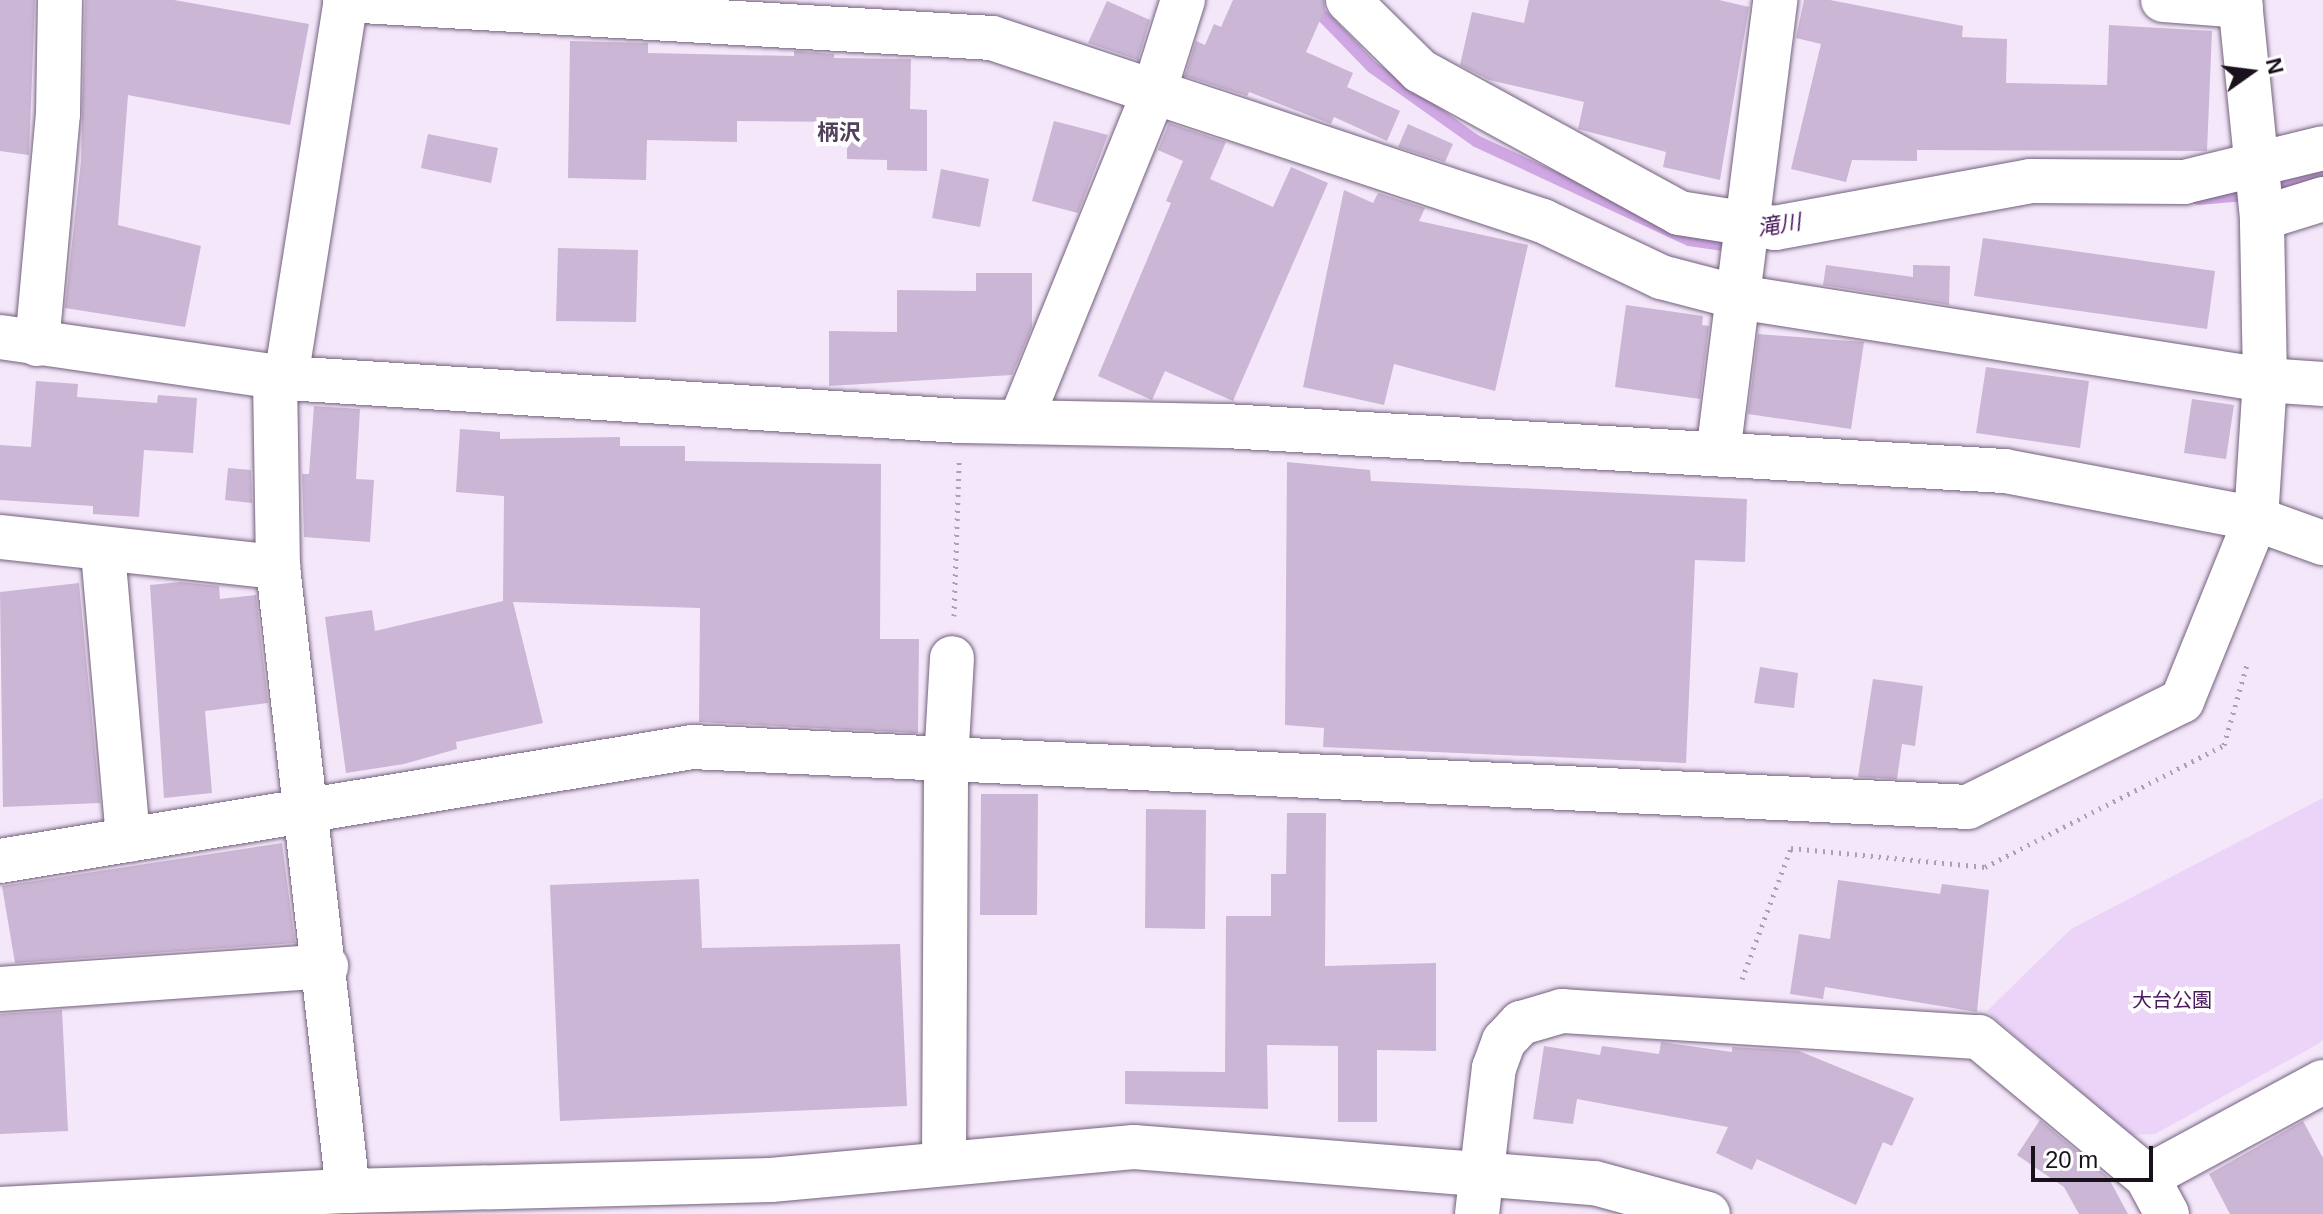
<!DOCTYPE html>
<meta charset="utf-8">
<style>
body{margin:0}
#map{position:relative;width:2323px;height:1214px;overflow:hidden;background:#f4e7fa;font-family:Helvetica,"Noto Sans JP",sans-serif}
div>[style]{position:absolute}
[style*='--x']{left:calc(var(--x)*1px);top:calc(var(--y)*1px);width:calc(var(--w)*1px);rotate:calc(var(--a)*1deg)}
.green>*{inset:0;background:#ebd4f8}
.stream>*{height:12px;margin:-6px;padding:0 6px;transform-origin:6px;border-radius:6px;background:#cfa7e3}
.building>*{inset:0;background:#cbb6d5}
.path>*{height:5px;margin-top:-2.5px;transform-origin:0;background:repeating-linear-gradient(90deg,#aba0b0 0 2px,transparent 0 8px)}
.roads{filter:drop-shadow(0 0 2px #73617d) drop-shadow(0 0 2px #73617d)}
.minor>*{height:44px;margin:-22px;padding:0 22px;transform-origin:22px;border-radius:22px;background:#fff}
span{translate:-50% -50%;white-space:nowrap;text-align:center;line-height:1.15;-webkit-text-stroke:8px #fff;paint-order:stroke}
.park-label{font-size:20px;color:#4a195f}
.neighbourhood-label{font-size:22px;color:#52415b;font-weight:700}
.water-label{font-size:22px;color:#47165c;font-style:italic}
.north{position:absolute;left:2211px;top:32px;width:80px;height:80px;-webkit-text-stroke:6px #fff;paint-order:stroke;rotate:76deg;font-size:22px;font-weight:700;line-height:32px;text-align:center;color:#19121d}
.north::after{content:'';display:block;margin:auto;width:28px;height:36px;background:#19121d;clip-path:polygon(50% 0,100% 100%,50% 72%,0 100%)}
.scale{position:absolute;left:2031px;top:1146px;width:122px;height:36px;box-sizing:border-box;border:4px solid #19121d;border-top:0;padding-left:10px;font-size:24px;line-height:28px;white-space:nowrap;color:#19121d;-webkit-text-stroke:6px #fff;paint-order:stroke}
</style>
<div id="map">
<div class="green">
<i style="clip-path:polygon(2323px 798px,2323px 1040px,2318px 1044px,2155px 1134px,2130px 1135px,1987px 1011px,2071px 929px)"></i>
</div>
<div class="stream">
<i style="--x:1307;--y:0;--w:93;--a:45.9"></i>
<i style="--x:1372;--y:67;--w:128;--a:35.4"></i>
<i style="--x:1476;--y:141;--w:235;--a:24.9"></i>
<i style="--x:1689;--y:240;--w:49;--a:8.3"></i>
<i style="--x:2198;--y:199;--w:38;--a:-5"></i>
<i style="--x:2236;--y:196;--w:91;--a:-16.6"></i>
</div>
<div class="building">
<i style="clip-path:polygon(0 0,35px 0,29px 155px,0 151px)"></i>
<i style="clip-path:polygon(85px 0,174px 0,309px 24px,290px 125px,128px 95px,118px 225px,201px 246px,185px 327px,65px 308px,81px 161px)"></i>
<i style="clip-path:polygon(1233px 0,1324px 0,1325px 9px,1306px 52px,1353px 73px,1347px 87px,1400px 111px,1387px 141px,1334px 117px,1331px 124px,1249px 92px,1247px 96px,1185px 76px,1196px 41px,1205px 45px,1214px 24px,1221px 27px)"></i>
<i style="clip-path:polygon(1529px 0,1719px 0,1749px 7px,1720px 180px,1663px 167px,1666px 152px,1578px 129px,1584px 102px,1489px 80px,1460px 65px,1472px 12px,1524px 23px)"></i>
<i style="clip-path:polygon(1804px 0,1830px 0,1963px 26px,1962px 37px,2007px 39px,2006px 83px,2107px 85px,2109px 25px,2212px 31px,2207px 151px,1917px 150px,1917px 161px,1852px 160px,1846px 182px,1791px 169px,1821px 44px,1796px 38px)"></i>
<i style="clip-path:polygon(1107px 1px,1150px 20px,1138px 60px,1088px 43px)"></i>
<i style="clip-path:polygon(570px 41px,648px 43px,648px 53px,794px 56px,794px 51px,834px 54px,834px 58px,911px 59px,910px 109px,927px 110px,927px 171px,887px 170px,887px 160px,847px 159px,847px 122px,737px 121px,737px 142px,647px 140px,646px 180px,568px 178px)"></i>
<i style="clip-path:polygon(1054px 121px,1108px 135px,1078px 213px,1032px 201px)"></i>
<i style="clip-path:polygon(1169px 123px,1226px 142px,1210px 179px,1273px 207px,1291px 167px,1328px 183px,1233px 401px,1165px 371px,1152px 400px,1098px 376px,1171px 203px,1166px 201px,1183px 161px,1158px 150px)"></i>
<i style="clip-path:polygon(1408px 124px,1453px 144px,1445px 162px,1398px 147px)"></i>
<i style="clip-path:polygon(428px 134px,498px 148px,491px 183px,421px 168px)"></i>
<i style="clip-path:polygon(941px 169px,989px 179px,980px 227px,932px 218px)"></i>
<i style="clip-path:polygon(1344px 190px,1373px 203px,1378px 193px,1425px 208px,1419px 221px,1528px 245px,1495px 391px,1394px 364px,1384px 405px,1303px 387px)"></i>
<i style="clip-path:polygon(1983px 238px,2215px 271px,2207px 329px,1974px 296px)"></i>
<i style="clip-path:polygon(558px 248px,638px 250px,636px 322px,556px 321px)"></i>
<i style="clip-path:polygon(1826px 265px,1913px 277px,1913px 265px,1950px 266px,1949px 305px,1823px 285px)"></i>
<i style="clip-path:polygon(976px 273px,1032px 273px,1032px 327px,1012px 375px,829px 386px,829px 331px,897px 332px,897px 290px,976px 291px)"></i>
<i style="clip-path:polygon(1626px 305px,1703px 316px,1702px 325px,1709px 326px,1700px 399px,1615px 387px)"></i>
<i style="clip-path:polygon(1758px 334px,1864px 342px,1851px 429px,1748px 414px)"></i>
<i style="clip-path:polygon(1986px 367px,2089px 381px,2080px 448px,1976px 433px)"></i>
<i style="clip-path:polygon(36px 381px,78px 384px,77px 397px,157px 403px,158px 395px,197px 398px,193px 453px,144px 450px,139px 517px,93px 514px,93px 506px,0 500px,0 445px,31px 447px)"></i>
<i style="clip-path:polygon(2192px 399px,2234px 405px,2226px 459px,2184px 453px)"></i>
<i style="clip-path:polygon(314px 406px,360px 409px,356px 479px,374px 480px,370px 542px,304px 537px,302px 474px,309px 474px)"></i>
<i style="clip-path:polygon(460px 429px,500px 432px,500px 439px,620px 437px,620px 446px,685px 446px,685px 461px,881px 464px,880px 639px,919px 639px,918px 733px,699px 722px,700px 608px,513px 602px,543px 723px,456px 742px,457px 749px,404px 764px,346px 773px,325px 617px,372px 610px,375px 631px,503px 601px,504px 496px,456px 492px)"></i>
<i style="clip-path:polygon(1287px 462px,1370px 470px,1371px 481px,1747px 499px,1745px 562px,1695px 560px,1686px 763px,1323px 747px,1324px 728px,1285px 725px)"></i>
<i style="clip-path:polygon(228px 468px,251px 470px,252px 503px,225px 500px)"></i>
<i style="clip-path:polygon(180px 582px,219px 586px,220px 599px,256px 595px,268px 703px,205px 711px,212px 793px,164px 798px,150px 585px)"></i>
<i style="clip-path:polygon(79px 583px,100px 803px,3px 807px,0 592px)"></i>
<i style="clip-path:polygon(1760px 667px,1798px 673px,1794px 708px,1754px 703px)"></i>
<i style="clip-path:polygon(1873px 679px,1923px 686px,1915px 746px,1902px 744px,1897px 779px,1858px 777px)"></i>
<i style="clip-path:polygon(981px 794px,1038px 794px,1037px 915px,980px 915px)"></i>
<i style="clip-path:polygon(1146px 809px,1206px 810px,1205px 929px,1145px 928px)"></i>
<i style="clip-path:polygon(1287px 813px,1326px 813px,1325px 966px,1436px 963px,1436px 1051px,1377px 1050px,1377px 1122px,1338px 1122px,1338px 1046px,1267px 1045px,1268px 1109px,1125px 1104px,1125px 1071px,1225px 1072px,1226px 916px,1271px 916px,1271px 874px,1286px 874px)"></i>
<i style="clip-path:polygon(282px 843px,295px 943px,15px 963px,2px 886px)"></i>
<i style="clip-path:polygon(699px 879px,702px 948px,900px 944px,907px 1106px,560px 1121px,550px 885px)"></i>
<i style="clip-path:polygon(1838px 880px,1940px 894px,1942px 884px,1989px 890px,1977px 1012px,1825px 987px,1823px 999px,1790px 994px,1799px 934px,1830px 939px)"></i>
<i style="clip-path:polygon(62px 1010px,68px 1131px,0 1134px,0 1014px)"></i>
<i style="clip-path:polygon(1661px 1042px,1732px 1052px,1732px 1047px,1799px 1051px,1914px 1098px,1892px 1146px,1883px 1142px,1856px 1205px,1757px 1159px,1752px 1170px,1716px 1153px,1728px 1127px,1577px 1099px,1573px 1124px,1533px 1119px,1544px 1046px,1600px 1055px,1602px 1046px,1659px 1054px)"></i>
<i style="clip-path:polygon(2040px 1120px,2108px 1177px,2128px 1214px,2079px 1214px,2064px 1187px,2017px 1155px)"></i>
<i style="clip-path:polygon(2303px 1121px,2323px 1158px,2323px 1214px,2230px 1214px,2209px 1174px)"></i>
</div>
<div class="path">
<i style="--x:954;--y:616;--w:154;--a:-88.1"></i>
<i style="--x:1742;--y:979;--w:140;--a:-69.5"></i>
<i style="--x:1791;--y:848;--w:195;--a:5.6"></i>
<i style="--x:1985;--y:867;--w:268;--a:-27"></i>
<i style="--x:2224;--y:745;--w:87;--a:-74.1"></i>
</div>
<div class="roads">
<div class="minor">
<i style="--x:345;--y:0;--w:648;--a:3.36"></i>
<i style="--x:992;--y:38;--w:581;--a:18.37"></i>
<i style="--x:1543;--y:221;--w:131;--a:25.4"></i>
<i style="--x:1661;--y:277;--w:80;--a:14.6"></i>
<i style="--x:1738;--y:297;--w:533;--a:8.95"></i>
<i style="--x:2265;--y:380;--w:58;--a:3.9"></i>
<i style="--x:1348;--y:0;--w:101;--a:44.6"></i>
<i style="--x:1420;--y:71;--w:295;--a:28.7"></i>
<i style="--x:1679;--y:213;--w:97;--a:8.9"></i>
<i style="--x:1775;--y:228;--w:259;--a:-10.4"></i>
<i style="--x:2030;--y:181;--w:154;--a:0.4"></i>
<i style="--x:2184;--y:182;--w:143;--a:-13.7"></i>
<i style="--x:2163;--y:0;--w:78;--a:4.4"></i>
<i style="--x:2262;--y:218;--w:64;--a:-17.3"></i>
<i style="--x:0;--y:337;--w:289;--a:8.2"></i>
<i style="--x:286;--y:378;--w:675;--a:3.65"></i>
<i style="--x:960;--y:421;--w:266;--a:1.1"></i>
<i style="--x:1226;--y:426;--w:780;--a:3.31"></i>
<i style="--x:2005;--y:471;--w:256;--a:10.8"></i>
<i style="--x:2256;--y:519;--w:71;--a:19.7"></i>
<i style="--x:37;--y:344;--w:231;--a:-84.8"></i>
<i style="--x:58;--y:114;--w:114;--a:-89"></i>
<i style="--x:275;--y:377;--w:190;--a:89.1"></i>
<i style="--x:278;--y:567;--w:628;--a:83.6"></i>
<i style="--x:286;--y:378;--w:383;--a:-81"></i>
<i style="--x:1020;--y:422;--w:353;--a:-67.9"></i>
<i style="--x:1153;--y:95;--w:100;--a:-72.5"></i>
<i style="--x:1718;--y:454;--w:458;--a:-82.8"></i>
<i style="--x:0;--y:537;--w:280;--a:6.2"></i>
<i style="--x:103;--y:552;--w:289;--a:85"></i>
<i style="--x:0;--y:861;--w:701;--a:-9.35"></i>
<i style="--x:692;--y:747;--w:1277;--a:2.69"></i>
<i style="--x:1968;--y:807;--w:239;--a:-26.4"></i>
<i style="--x:2182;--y:701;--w:196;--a:-67.9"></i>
<i style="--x:2256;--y:519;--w:139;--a:-86.3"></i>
<i style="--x:2265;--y:380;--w:162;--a:-91.1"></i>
<i style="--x:2262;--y:218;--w:219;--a:-95.8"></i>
<i style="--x:0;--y:989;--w:327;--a:-4"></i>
<i style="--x:944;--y:1161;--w:399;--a:-89.7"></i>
<i style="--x:946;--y:762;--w:104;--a:-86.7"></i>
<i style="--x:2147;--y:1177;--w:200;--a:-28.4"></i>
<i style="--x:0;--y:1209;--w:348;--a:-3"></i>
<i style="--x:348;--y:1191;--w:423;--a:-1.5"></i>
<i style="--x:771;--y:1180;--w:364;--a:-5.2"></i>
<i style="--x:1134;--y:1147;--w:462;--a:4.5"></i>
<i style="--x:1595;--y:1183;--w:117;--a:15.3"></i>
<i style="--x:1477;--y:1214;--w:147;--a:-83.4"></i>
<i style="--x:1494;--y:1068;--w:29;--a:-70"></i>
<i style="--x:1504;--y:1041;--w:25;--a:-47"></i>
<i style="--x:1521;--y:1023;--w:43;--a:-16.3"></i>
<i style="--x:1562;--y:1011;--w:418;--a:3.6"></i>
<i style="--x:1979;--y:1037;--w:219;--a:39.8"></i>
<i style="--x:2147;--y:1177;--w:42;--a:61.6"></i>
</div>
</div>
<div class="park-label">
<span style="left:2172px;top:1000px">大台公園</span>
</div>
<div class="neighbourhood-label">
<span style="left:839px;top:133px">柄沢</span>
</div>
<div class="water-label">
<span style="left:1779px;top:225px;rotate:-9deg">滝川</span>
</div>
<div class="north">N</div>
<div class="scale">20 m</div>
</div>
